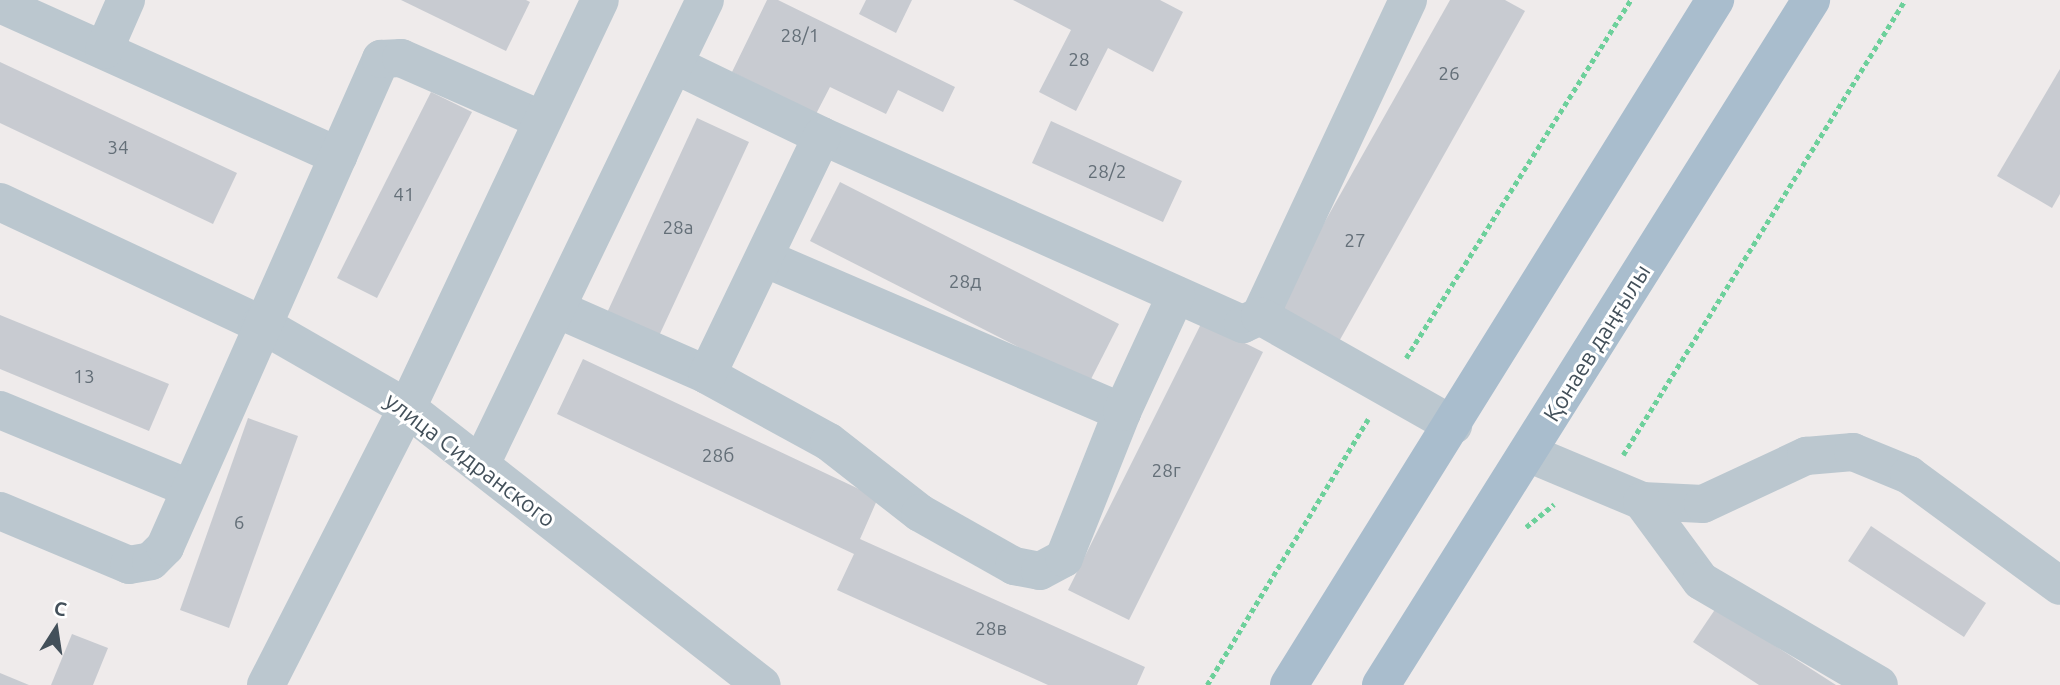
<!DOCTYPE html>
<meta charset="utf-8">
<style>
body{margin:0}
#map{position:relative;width:2060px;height:685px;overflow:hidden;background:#efebeb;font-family:Ubuntu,sans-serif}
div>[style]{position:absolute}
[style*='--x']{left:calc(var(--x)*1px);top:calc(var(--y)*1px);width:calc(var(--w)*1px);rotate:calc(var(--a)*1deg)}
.building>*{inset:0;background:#c8cbd1}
.path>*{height:4.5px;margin-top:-2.25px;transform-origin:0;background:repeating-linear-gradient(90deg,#6dd09b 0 5px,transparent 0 8.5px)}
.minor>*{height:38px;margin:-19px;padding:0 19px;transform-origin:19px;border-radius:19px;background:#bbc7cf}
.major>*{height:38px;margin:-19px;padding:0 19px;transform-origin:19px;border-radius:19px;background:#a9bdcd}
span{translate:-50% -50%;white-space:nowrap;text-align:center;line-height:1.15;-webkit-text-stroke:6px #fff;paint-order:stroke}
.number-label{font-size:19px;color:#646f78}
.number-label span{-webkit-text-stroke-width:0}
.street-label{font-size:23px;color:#43505a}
.north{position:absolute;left:21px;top:594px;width:70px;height:70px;-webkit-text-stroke:5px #fff;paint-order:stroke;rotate:12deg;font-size:19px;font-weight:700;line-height:28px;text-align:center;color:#43505a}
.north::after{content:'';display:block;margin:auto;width:24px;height:32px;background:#43505a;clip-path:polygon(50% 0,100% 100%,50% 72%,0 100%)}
</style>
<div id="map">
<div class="building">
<i style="clip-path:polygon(401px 0,526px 0,530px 2px,506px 51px)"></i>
<i style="clip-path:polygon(767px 0,778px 0,955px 87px,943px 112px,898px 90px,886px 114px,830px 87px,816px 114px,732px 72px)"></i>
<i style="clip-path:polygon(866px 0,912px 0,896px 33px,859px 14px)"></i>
<i style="clip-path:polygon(1013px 0,1160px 0,1183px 12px,1153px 72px,1108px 48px,1076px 111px,1039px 92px,1071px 30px)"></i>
<i style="clip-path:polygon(1450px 0,1505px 0,1525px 11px,1337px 345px,1275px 310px)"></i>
<i style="clip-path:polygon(0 62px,237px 173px,213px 224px,0 123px)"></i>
<i style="clip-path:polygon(2060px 69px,2060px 194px,2052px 208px,1997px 176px)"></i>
<i style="clip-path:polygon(431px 92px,472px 112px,377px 298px,337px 278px)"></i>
<i style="clip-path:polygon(697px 118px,749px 142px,658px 338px,606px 315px)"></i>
<i style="clip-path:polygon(1051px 121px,1182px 181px,1163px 222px,1032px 163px)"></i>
<i style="clip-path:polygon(840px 182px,1119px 324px,1089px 383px,810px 241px)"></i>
<i style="clip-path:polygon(0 315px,169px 384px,149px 431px,0 369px)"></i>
<i style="clip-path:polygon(1202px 322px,1263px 352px,1129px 620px,1068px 590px)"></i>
<i style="clip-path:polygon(583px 359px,878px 498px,860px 539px,1145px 667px,1137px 685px,1048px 685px,837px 590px,854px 554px,557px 414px)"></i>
<i style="clip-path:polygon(248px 418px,298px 436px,229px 628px,180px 610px)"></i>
<i style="clip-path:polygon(1871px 526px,1986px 603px,1964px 637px,1848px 561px)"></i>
<i style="clip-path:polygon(1716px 608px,1836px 685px,1759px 685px,1693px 642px)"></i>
<i style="clip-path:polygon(72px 634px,108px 648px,93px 685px,51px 685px)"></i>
<i style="clip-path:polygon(0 673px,29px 685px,0 685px)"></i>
</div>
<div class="path">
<i style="--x:1406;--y:358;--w:423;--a:-57.9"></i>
<i style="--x:1623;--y:455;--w:535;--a:-58.21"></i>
<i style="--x:1526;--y:527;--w:36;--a:-39"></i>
<i style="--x:1207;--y:685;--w:311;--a:-58.8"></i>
</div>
<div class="minor">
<i style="--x:0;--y:4;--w:371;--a:24.2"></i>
<i style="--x:104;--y:50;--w:55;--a:-66.3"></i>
<i style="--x:675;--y:65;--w:163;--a:25.8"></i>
<i style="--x:822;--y:136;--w:461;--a:24.1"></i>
<i style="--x:1243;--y:324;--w:19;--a:-25"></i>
<i style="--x:1260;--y:316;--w:349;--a:-64.9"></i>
<i style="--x:0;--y:202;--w:288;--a:25.1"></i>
<i style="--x:261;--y:324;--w:168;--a:29.9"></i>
<i style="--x:407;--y:408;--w:450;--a:38"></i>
<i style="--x:764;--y:258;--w:390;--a:23.3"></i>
<i style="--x:557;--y:309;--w:164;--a:23.7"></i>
<i style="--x:707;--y:375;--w:139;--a:28.8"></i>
<i style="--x:829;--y:442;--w:115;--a:38"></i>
<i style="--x:920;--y:513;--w:108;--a:29.4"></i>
<i style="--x:1014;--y:566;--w:26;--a:11"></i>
<i style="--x:1040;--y:571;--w:27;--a:-28"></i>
<i style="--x:1064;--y:558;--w:157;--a:-68.3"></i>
<i style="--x:1122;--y:412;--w:129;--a:-65.2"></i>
<i style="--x:1260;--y:316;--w:222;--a:29.5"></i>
<i style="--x:707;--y:375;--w:265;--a:-64.3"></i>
<i style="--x:0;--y:410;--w:204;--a:22.5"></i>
<i style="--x:1528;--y:453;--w:124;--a:22.8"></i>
<i style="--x:1642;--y:501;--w:61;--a:2.8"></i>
<i style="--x:1703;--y:504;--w:114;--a:-25"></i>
<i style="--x:1806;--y:456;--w:47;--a:-4.9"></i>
<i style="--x:1853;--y:452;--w:61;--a:22.3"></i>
<i style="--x:1909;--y:475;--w:187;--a:36.3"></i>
<i style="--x:481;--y:464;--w:515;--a:-64.23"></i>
<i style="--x:1642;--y:501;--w:99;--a:53.6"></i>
<i style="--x:1701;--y:581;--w:206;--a:30.3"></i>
<i style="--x:0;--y:511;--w:140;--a:22.7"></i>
<i style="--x:129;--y:565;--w:22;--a:-10"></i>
<i style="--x:151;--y:561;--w:20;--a:-45"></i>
<i style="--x:165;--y:547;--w:534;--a:-66.12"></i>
<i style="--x:381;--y:59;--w:20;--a:-3"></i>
<i style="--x:401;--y:58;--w:154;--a:23.7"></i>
<i style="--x:266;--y:685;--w:311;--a:-63"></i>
<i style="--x:407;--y:408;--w:451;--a:-64.7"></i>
</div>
<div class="major">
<i style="--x:1289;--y:685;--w:807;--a:-58.12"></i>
<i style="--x:1381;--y:685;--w:809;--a:-57.88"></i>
</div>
<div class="number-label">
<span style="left:800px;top:36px">28/1</span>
<span style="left:1079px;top:60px">28</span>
<span style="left:1449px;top:74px">26</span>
<span style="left:118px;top:148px">34</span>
<span style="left:1107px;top:172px">28/2</span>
<span style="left:404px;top:195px">41</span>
<span style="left:678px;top:228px">28а</span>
<span style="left:1355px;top:241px">27</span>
<span style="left:965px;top:282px">28д</span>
<span style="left:84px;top:377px">13</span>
<span style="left:718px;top:456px">28б</span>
<span style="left:1166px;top:471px">28г</span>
<span style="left:239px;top:523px">6</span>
<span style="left:991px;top:629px">28в</span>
</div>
<div class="street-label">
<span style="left:1597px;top:343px;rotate:-58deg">Қонаев даңғылы</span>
<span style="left:470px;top:460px;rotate:37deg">улица Сидранского</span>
</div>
<div class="north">С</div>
</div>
